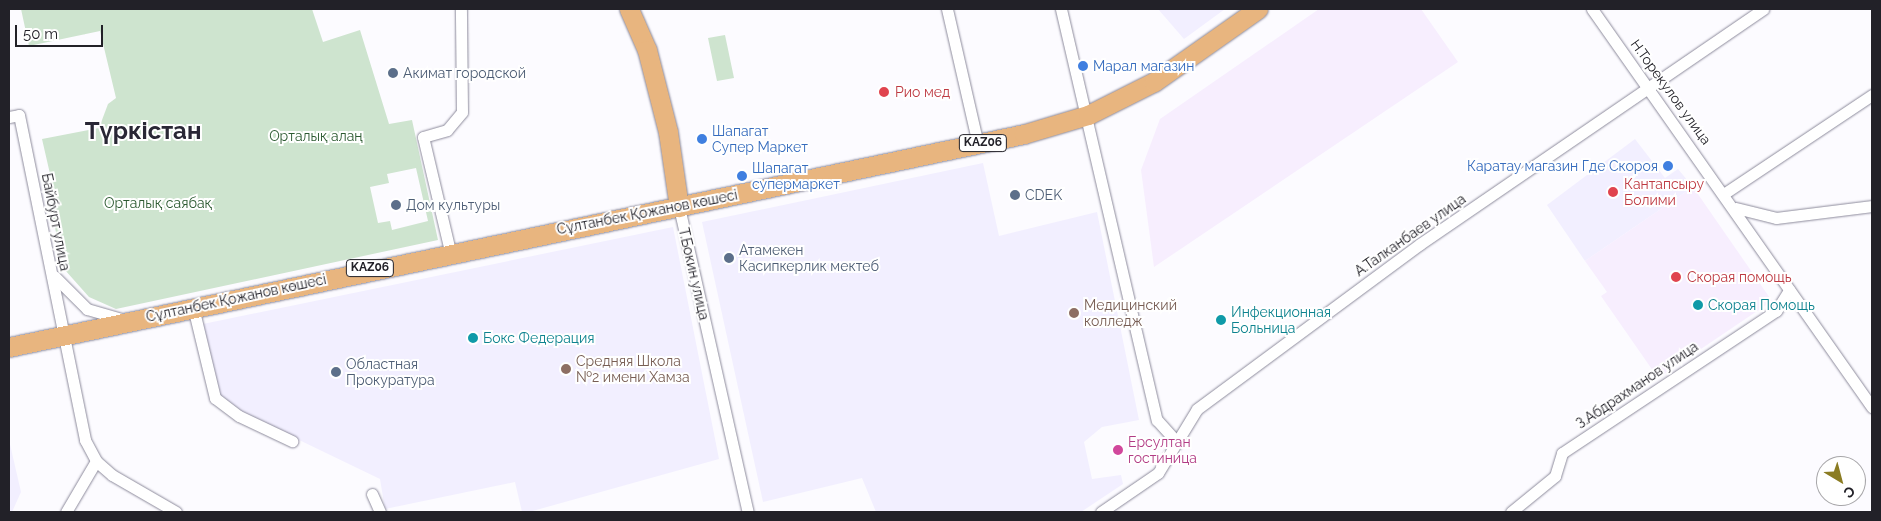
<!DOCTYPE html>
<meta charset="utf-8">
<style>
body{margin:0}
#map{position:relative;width:1881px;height:521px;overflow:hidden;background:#fcfbff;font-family:Raleway,sans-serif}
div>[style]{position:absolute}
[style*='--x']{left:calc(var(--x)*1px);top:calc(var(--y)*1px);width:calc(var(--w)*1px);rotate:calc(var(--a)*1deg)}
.built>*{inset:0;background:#f2efff}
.medical>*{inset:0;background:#f7eefe}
.green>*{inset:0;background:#cee4cf}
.roads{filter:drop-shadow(0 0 1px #8d8b9c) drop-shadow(0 0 1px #8d8b9c)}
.minor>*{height:11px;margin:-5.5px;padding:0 5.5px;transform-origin:5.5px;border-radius:5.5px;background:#fff}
.primary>*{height:19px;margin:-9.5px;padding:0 9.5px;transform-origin:9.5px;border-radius:9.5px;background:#e8b57f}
.dots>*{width:14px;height:14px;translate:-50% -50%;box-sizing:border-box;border:2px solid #fff;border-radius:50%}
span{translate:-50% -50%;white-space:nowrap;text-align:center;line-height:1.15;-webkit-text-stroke:4px #fff;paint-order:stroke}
.shield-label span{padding:1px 4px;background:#fff;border:1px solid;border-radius:4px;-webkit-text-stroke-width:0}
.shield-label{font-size:12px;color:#222128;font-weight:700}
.shop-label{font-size:14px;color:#366cbe}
.left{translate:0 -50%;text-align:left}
.right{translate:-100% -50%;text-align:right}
.service-label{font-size:14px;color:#4e5e75}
.health-label{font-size:14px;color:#be3a42}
.street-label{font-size:14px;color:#222128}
.park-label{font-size:14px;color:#2c5a31}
.education-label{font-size:14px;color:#785e54}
.culture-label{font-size:14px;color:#0d838f}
.hotel-label{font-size:14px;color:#b23c85}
.town-label{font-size:24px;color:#292735;font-weight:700}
.frame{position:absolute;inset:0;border:10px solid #222128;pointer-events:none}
.north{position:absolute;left:1816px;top:456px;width:50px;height:50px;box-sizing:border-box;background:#fff;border:1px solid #a7a6a9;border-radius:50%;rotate:143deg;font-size:14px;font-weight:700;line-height:20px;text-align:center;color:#222128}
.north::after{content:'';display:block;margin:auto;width:18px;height:22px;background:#8b7c22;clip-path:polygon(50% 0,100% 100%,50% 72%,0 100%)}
.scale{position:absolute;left:15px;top:25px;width:88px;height:22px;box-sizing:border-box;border:2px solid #222128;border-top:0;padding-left:6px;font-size:15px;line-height:18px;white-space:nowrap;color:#222128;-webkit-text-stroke:4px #fff;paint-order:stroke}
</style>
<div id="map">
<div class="built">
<i style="clip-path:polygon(1158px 9px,1225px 9px,1184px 39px)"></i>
<i style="clip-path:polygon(1635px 139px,1665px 178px,1678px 169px,1693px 187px,1585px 261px,1547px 205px)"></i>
<i style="clip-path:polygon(983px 163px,999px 236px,1097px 212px,1139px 420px,1102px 427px,1084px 442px,1092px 479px,1121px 475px,1123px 484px,1081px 512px,876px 512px,862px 478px,763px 502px,702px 222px)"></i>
<i style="clip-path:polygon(673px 227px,719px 459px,529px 512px,522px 512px,515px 482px,385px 509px,380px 479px,237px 410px,217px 392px,203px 324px)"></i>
<i style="clip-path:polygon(9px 440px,21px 492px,12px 512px,9px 512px)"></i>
</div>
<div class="medical">
<i style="clip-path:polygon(1319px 9px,1421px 9px,1458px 62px,1154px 267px,1141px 170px,1160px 119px)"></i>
<i style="clip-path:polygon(1693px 187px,1772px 301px,1658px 378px,1601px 296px,1607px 292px,1585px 261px)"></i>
</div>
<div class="green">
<i style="clip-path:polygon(evenodd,21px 9px,312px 9px,323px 42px,360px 30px,389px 124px,412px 120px,438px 240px,116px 309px,89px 297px,65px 270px,51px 211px,53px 187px,42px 139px,99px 128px,108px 104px,116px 98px,100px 31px,29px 46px,21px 9px,416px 168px,428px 221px,392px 230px,390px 221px,378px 223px,370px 187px,389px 183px,387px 174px,416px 168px)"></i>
<i style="clip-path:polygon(725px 35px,734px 78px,717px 81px,708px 38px)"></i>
</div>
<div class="roads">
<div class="minor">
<i style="--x:947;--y:9;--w:139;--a:77.1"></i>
<i style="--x:1061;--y:9;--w:422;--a:76.9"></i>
<i style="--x:1157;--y:420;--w:30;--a:48"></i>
<i style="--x:1592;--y:9;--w:487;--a:54.9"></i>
<i style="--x:9;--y:117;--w:10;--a:-11"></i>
<i style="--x:19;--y:115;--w:332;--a:78.5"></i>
<i style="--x:85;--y:440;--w:24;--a:62"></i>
<i style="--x:96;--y:461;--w:21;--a:41"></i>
<i style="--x:112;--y:475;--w:74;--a:30"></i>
<i style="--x:1725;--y:193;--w:177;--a:-33.7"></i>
<i style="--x:679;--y:207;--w:313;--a:77.3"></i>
<i style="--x:1736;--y:208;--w:41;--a:14"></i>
<i style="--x:1776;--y:218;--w:97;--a:-7.1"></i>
<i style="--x:450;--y:251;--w:117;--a:-103.3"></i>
<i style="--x:423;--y:137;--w:25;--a:-16"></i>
<i style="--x:447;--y:130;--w:23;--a:-50"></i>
<i style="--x:462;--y:112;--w:103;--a:-90.6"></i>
<i style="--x:54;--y:276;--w:47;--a:45"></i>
<i style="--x:87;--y:309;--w:36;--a:16"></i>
<i style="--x:193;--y:307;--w:94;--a:76.4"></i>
<i style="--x:215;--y:398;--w:30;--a:37"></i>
<i style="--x:239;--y:416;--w:59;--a:25.3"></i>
<i style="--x:372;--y:494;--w:20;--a:66"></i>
<i style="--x:66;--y:512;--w:59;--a:-59.5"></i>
<i style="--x:1101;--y:512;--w:69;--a:-34.4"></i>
<i style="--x:1158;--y:473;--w:75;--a:-58.6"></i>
<i style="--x:1197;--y:409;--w:277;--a:-36.5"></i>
<i style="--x:1420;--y:244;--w:416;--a:-34.4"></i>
<i style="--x:1511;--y:512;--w:57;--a:-39.3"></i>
<i style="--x:1555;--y:476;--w:24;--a:-73"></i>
<i style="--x:1562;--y:453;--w:257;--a:-33.6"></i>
<i style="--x:1776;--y:311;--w:25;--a:-58"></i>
</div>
<div class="primary">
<i style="--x:629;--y:9;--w:45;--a:66.3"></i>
<i style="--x:647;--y:50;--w:85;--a:75.6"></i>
<i style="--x:668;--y:132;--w:76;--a:81.7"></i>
<i style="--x:9;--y:347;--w:1037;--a:-11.85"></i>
<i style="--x:1024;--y:134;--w:67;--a:-16.5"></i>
<i style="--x:1088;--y:115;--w:74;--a:-26.6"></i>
<i style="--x:1154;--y:82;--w:127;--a:-35.1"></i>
</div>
</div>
<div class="dots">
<i style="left:1083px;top:66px;background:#3f7fe0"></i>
<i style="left:393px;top:73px;background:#5c6f8a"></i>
<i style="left:884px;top:92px;background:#e0444e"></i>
<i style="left:702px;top:139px;background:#3f7fe0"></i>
<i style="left:1668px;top:166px;background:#3f7fe0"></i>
<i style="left:742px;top:176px;background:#3f7fe0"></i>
<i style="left:1613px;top:192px;background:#e0444e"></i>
<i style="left:1015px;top:195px;background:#5c6f8a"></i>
<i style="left:396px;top:205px;background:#5c6f8a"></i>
<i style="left:729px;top:258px;background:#5c6f8a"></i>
<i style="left:1676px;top:277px;background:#e0444e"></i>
<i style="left:1698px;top:305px;background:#0f9aa8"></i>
<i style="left:1074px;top:313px;background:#8d6e63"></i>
<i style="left:1221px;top:320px;background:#0f9aa8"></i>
<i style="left:473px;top:338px;background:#0f9aa8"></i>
<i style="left:566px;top:369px;background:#8d6e63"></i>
<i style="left:336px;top:372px;background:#5c6f8a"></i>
<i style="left:1118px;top:450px;background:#d1479c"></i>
</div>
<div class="shield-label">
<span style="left:983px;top:143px">KАZ06</span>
<span style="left:370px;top:268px">KАZ06</span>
</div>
<div class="shop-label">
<span class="left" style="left:1093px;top:66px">Марал магазин</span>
<span class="left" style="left:712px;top:139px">Шапагат<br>Супер Маркет</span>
<span class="right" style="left:1658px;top:166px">Каратау магазин Где Скороя</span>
<span class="left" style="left:752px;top:176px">Шапагат<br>супермаркет</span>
</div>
<div class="service-label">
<span class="left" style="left:403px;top:73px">Акимат городской</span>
<span class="left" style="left:1025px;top:195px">CDEK</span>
<span class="left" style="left:406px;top:205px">Дом культуры</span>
<span class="left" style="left:739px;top:258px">Атамекен<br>Касипкерлик мектеб</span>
<span class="left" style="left:346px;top:372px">Областная<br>Прокуратура</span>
</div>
<div class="health-label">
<span class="left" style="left:895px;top:92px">Рио мед</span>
<span class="left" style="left:1624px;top:192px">Кантапсыру<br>Болими</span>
<span class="left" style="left:1687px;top:277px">Скорая помощь</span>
</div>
<div class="street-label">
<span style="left:1671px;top:92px;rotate:54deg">Н.Торекулов улица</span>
<span style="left:647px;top:212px;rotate:-11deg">Сұлтанбек Қожанов көшесі</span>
<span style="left:56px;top:222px;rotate:79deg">Байбурт улица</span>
<span style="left:1410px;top:235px;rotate:-35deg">А.Талканбаев улица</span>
<span style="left:694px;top:274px;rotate:77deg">Т.Бокин улица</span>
<span style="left:236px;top:298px;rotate:-12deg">Сұлтанбек Қожанов көшесі</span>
<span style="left:1637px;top:385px;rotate:-34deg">З.Абдрахманов улица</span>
</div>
<div class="park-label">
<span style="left:316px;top:136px">Орталық алаң</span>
<span style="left:158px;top:203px">Орталық саябақ</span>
</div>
<div class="education-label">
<span class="left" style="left:1084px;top:313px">Медицинский<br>колледж</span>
<span class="left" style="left:576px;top:369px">Средняя Школа<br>№2 имени Хамза</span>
</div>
<div class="culture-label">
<span class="left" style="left:1708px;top:305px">Скорая Помощь</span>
<span class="left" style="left:1231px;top:320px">Инфекционная<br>Больница</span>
<span class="left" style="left:483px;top:338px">Бокс Федерация</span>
</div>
<div class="hotel-label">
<span class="left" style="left:1128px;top:450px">Ерсултан<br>гостиница</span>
</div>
<div class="town-label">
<span style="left:143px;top:131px">Түркістан</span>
</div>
<div class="frame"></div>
<div class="north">С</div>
<div class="scale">50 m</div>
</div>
